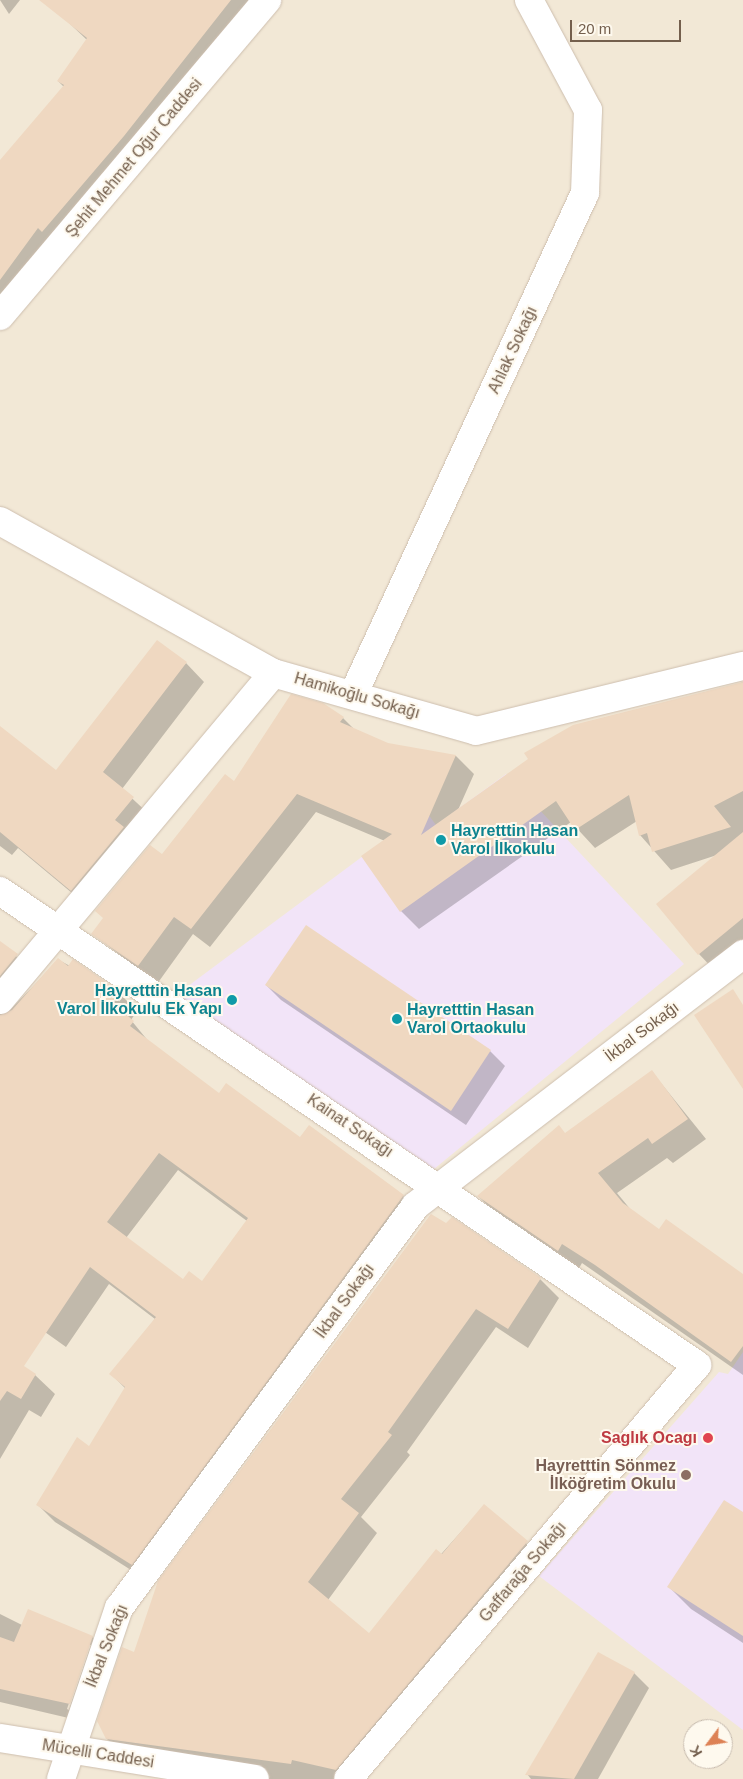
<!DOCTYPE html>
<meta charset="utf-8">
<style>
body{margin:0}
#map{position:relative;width:743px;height:1779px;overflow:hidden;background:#fbf6e8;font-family:Arial,sans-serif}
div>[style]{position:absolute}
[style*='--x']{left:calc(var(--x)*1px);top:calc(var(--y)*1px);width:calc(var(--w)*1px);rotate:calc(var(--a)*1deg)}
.residential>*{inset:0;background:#f2e8d6}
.education>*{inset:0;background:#f2e4f8}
.shadow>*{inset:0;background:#0003}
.building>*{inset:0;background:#efd8c1}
.roads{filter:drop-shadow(0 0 1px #cdbeae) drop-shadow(0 0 1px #cdbeae)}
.minor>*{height:28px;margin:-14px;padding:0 14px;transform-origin:14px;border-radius:14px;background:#fff}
.tertiary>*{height:28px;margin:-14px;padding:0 14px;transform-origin:14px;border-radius:14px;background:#fff}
.secondary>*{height:28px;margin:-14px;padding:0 14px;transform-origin:14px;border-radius:14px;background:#fff}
.dots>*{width:14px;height:14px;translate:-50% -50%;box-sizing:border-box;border:2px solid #fef9ee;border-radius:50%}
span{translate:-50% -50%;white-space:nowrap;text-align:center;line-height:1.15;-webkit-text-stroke:4px #fef9ee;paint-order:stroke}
.street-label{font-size:16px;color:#745f4d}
.culture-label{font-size:16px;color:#0d838f;font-weight:700}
.left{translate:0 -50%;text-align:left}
.right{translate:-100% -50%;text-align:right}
.health-label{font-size:16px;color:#be3a42;font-weight:700}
.education-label{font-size:16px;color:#785e54;font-weight:700}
.north{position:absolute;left:683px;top:1719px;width:50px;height:50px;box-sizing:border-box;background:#fef9ee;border:1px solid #c7bbae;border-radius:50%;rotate:239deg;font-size:14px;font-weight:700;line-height:20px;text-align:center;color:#745f4d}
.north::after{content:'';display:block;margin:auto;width:18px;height:22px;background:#dd8154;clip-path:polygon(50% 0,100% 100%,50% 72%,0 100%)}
.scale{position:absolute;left:570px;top:20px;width:111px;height:22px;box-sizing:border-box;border:2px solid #745f4d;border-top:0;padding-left:6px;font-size:15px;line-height:18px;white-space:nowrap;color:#745f4d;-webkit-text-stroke:4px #fef9ee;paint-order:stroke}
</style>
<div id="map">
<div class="residential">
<i style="clip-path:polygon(evenodd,0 0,743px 0,743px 1779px,0 1779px,0 0,693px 1729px,723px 1729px,723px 1759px,693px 1759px,693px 1729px)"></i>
</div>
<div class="education">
<i style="clip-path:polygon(506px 774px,684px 964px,434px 1169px,176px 995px,425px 810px,436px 825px)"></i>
<i style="clip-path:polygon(743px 1352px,743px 1730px,539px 1576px,719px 1372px,728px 1374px)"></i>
</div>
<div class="shadow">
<i style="clip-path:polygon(0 0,20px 0,9px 14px)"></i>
<i style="clip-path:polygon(86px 0,268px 0,0 325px,0 162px,64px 87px,58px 81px,87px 40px,68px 22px)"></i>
<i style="clip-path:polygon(186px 663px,204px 682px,122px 789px,151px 816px,90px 908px,18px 848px,12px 855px,0 846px,0 727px,56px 772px)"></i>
<i style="clip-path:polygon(743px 682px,743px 952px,717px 973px,699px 954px,717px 855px,671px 870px,640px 835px,637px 821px,595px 848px,571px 822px,419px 929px,401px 911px,385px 841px,316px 812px,210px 947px,193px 934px,157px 984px,93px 934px,235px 783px,343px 718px,354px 729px,388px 744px,456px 756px,474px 774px,458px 810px)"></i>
<i style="clip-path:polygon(306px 927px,490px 1051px,505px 1066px,466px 1125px,281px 1000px,266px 985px)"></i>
<i style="clip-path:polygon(evenodd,0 942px,35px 973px,4px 1016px,59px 960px,119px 993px,137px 1011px,131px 1020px,149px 1042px,219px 1095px,403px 1196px,421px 1214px,150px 1582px,55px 1522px,37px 1504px,90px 1447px,126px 1389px,111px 1374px,155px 1319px,109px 1284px,66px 1347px,0 1300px,0 942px,178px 1170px,247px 1221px,202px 1283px,183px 1280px,126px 1238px,178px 1170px)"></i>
<i style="clip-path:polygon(652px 1072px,706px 1139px,673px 1163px,667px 1158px,617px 1193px,631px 1210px,660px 1231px,743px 1276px,743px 1375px,582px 1263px,578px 1270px,498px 1216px,478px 1196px)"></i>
<i style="clip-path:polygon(431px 1215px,540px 1279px,559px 1298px,528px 1348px,496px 1327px,407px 1452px,410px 1455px,361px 1517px,377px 1533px,328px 1600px,369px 1635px,484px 1506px,546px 1561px,363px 1779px,257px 1779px,127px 1758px,107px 1739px,159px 1582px)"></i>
<i style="clip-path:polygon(0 1353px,35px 1375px,55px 1394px,41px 1417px,29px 1410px,0 1459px)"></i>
<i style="clip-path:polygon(743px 1514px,743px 1643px,691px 1609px,669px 1587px)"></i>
<i style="clip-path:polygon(evenodd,0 1614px,22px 1625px,92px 1637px,112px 1656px,90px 1723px,0 1702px,0 1614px,89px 1645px,91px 1645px,69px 1710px,67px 1709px,89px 1645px)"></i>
<i style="clip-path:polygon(634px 1673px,649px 1688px,598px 1779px,531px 1779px,527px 1774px)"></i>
</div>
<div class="building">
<i style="clip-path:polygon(39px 0,231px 0,124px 136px,42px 232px,38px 228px,0 280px,0 160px,64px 85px,57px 81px,87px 38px)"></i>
<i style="clip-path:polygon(157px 640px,187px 662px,103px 772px,134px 797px,115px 820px,124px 827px,71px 891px,0 832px,0 726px,56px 770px)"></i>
<i style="clip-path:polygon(743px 682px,743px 791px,714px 806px,731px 827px,652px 852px,647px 833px,639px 836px,629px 795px,575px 830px,556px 801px,400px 912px,361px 856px,392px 834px,297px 794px,191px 929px,174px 917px,138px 966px,91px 934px,103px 918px,95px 911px,150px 845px,162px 854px,225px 774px,234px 781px,291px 694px,323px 703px,344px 717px,340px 722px,388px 743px,456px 755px,421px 835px,528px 759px,524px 753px,573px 725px)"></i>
<i style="clip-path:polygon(743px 832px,743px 918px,698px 955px,656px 904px)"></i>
<i style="clip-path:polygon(306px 925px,491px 1050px,451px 1111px,265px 985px)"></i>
<i style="clip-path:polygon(0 941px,18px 954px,0 976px)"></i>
<i style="clip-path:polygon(evenodd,58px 958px,68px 966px,73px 959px,120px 992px,112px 1003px,134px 1021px,130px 1026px,219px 1093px,226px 1083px,300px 1137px,309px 1125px,404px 1195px,132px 1565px,36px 1505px,77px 1437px,89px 1446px,125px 1387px,109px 1374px,156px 1317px,90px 1267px,24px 1366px,36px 1374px,21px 1399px,7px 1391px,0 1401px,0 1015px,12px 1010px,58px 958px,159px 1153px,248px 1218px,202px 1281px,189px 1271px,183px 1279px,107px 1222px,159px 1153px)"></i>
<i style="clip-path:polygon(733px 989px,743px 1005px,743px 1089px,694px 1015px)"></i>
<i style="clip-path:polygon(652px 1070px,688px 1119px,652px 1144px,648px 1138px,598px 1173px,623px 1203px,659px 1229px,666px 1219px,743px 1274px,743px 1346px,731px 1362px,595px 1265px,562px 1244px,558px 1251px,477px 1196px,559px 1125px,565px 1133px)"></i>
<i style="clip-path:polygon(431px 1214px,446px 1223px,452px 1217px,541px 1278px,508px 1329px,476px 1309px,388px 1432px,392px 1435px,341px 1499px,359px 1513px,308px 1582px,369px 1633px,436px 1549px,442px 1554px,484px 1504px,528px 1541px,336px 1770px,292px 1760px,291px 1764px,106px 1739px,97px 1721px,122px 1647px,134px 1652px,158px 1581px)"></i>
<i style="clip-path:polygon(724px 1500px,743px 1512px,743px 1636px,667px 1587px)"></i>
<i style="clip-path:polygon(28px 1609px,93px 1636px,70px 1704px,0 1689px,0 1637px,14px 1642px)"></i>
<i style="clip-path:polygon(598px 1652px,635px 1672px,574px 1779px,525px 1775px)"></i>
</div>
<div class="roads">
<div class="minor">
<i style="--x:353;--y:695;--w:553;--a:-65.2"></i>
<i style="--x:585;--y:193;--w:83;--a:-87.9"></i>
<i style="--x:588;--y:110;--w:125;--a:-118.2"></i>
<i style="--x:0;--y:891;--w:843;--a:34.22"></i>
<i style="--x:697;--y:1365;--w:541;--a:130.13"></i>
<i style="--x:0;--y:1000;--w:426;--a:-50.1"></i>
<i style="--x:61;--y:1779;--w:181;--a:-71.3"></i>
<i style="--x:119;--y:1608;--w:499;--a:-53.6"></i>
<i style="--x:415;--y:1206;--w:414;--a:-37.5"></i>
</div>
<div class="tertiary">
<i style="--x:0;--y:521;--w:312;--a:29.1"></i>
<i style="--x:273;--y:673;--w:211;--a:15.9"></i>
<i style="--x:476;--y:731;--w:275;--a:-13.7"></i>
</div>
<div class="secondary">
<i style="--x:0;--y:316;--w:414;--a:-49.8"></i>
<i style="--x:0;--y:1738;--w:258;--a:9.1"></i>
</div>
</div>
<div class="dots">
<i style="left:441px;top:840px;background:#0f9aa8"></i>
<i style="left:232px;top:1000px;background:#0f9aa8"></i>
<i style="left:397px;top:1019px;background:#0f9aa8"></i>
<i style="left:708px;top:1438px;background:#e0444e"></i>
<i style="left:686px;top:1475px;background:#8d6e63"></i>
</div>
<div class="street-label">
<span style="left:134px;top:158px;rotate:-50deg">Şehit Mehmet Oğur Caddesi</span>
<span style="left:513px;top:350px;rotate:-65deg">Ahlak Sokağı</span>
<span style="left:357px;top:696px;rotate:16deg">Hamikoğlu Sokağı</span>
<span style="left:642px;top:1032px;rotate:-37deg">İkbal Sokağı</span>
<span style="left:350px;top:1126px;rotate:34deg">Kainat Sokağı</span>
<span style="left:345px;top:1301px;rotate:-54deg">İkbal Sokağı</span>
<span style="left:523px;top:1572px;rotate:-50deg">Gaffarağa Sokağı</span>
<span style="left:107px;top:1646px;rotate:-68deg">İkbal Sokağı</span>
<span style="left:98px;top:1754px;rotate:9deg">Mücelli Caddesi</span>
</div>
<div class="culture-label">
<span class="left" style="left:451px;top:840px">Hayretttin Hasan<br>Varol İlkokulu</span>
<span class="right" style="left:222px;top:1000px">Hayretttin Hasan<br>Varol İlkokulu Ek Yapı</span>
<span class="left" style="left:407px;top:1019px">Hayretttin Hasan<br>Varol Ortaokulu</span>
</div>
<div class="health-label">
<span class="right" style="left:697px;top:1438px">Saglık Ocagı</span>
</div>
<div class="education-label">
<span class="right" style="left:676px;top:1475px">Hayretttin Sönmez<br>İlköğretim Okulu</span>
</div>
<div class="north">K</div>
<div class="scale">20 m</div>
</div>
